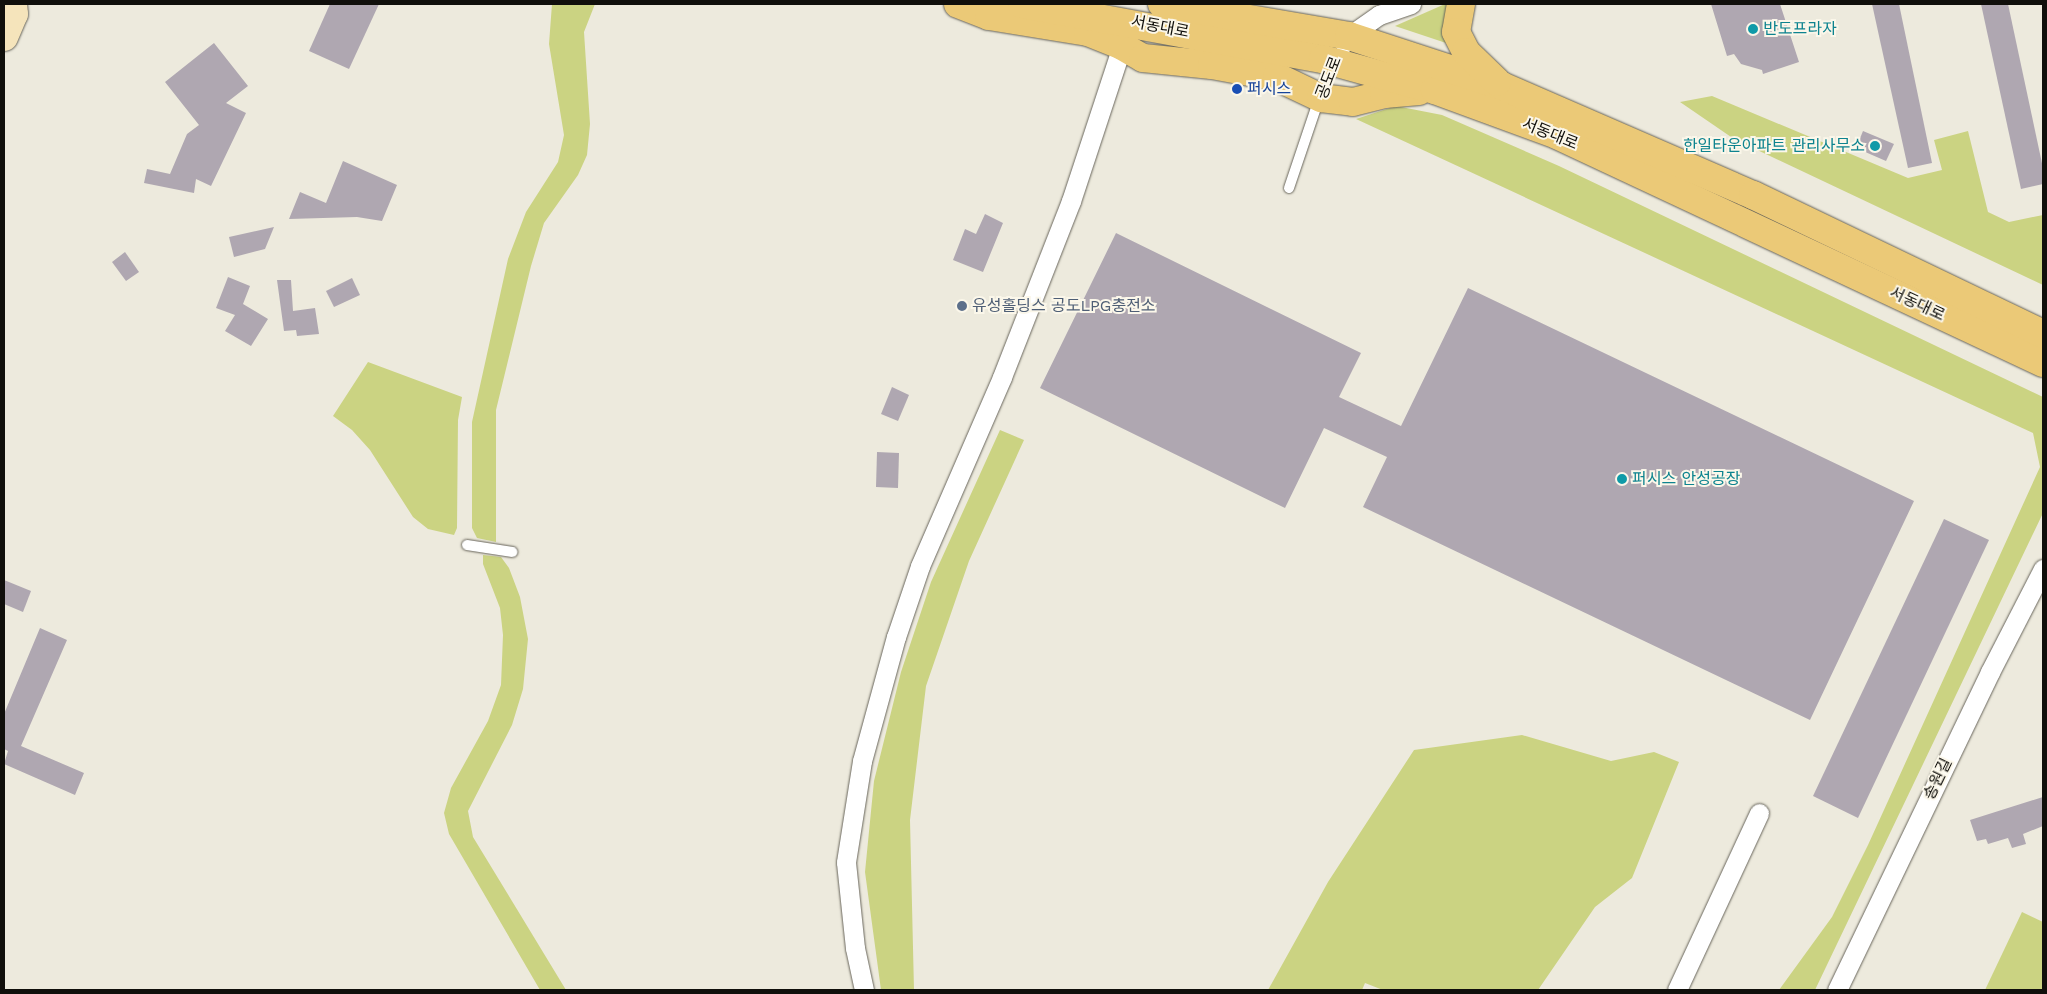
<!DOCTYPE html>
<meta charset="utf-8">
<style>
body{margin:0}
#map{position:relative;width:2047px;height:994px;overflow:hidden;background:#edeadd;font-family:"Work Sans","Noto Sans KR",sans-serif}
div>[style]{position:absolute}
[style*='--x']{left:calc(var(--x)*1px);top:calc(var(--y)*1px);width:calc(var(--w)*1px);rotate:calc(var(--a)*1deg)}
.green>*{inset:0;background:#cbd382}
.building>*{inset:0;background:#afa7b1}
.roads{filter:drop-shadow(0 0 1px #68655b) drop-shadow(0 0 1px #68655b)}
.lane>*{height:10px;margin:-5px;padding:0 5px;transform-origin:5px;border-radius:5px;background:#fff}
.street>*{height:19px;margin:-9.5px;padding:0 9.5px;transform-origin:9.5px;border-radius:9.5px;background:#fff}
.secondary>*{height:28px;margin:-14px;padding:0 14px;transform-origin:14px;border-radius:14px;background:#f5e4bb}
.primary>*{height:28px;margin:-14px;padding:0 14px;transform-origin:14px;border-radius:14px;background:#ebc977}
.dots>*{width:14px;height:14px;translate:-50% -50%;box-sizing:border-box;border:2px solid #fbf7ea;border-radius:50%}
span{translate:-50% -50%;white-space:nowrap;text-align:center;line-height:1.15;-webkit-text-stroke:4px #fbf7ea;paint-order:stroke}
.street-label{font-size:16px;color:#100f0b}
.culture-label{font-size:16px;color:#0d838f}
.left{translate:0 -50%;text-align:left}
.right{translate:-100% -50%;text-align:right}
.transit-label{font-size:16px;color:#164399}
.service-label{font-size:16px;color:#4e5e75}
.frame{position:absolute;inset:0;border:5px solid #100f0b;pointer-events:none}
</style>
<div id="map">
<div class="green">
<i style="clip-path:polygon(552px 4px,595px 4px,584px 32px,590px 124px,587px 155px,578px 175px,544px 223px,531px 266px,496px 410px,496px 542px,477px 538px,472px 528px,472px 422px,508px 259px,526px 212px,558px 162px,564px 135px,549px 44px)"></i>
<i style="clip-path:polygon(1445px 4px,1456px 4px,1464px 49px,1395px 26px)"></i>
<i style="clip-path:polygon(1712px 96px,1908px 178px,1942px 170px,1934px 140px,1968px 131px,1988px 212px,2009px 222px,2043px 215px,2043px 285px,1734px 139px,1680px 102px)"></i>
<i style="clip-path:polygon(1396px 106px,1442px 115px,1559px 166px,2043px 397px,2043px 513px,1815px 990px,1779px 990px,1832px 917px,1868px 845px,2040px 467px,2033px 433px,1356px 119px)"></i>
<i style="clip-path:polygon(368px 362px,462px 397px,458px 420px,457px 528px,454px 535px,428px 529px,413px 517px,370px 450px,352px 430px,333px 416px)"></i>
<i style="clip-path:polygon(1000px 430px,1024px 440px,969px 561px,926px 686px,910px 820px,914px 990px,881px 990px,865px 872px,874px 781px,901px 672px,931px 582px)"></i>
<i style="clip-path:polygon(483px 555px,501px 557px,509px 568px,520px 597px,528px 639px,523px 689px,512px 725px,468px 811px,473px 837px,566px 990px,540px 990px,449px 834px,444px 813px,451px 788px,488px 721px,501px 685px,503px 635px,500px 608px,483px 564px)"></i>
<i style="clip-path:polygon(1522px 735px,1611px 761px,1654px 752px,1679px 762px,1632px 878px,1595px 907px,1538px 990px,1383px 990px,1365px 983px,1362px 990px,1268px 990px,1328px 882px,1414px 750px)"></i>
<i style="clip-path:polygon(2022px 912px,2043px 922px,2043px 990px,1985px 990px)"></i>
</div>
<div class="building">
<i style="clip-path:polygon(330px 4px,379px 4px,349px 69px,309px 51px)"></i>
<i style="clip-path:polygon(1711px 4px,1780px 4px,1799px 62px,1763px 74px,1762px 70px,1741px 64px,1734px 54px,1727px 56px)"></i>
<i style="clip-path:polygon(1872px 4px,1899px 4px,1932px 163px,1908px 168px)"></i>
<i style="clip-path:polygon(1981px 4px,2008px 4px,2043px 168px,2043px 184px,2021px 189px)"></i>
<i style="clip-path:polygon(214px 43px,248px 86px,226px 103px,246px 113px,211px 186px,196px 179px,194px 193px,144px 183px,147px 169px,170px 174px,187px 134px,199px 125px,165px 82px)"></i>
<i style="clip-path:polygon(1863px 131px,1894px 144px,1886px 161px,1856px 148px)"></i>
<i style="clip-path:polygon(343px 161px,397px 185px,382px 221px,357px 217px,289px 219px,300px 192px,326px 203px)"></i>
<i style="clip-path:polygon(985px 214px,1003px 223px,983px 272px,953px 260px,965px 229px,976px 234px)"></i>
<i style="clip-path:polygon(274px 227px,265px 249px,234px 257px,229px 237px)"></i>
<i style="clip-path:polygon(1116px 233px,1361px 353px,1339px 397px,1401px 426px,1468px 288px,1914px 501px,1810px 720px,1363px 507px,1387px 457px,1324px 428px,1285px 508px,1040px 388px)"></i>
<i style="clip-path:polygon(125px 252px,139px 272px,126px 281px,112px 262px)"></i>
<i style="clip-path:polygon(228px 277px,250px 286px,243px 304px,268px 319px,251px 346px,225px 331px,235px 315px,216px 308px)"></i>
<i style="clip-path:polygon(352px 278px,360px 295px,334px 307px,326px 291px)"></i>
<i style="clip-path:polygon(277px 280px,291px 280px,293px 311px,315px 308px,319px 334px,297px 336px,296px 330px,284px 331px)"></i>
<i style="clip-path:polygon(892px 387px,909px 395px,898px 421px,881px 414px)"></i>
<i style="clip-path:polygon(877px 452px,899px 453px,898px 488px,876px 487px)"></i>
<i style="clip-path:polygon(1944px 519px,1989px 540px,1858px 818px,1813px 796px)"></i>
<i style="clip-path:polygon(4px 580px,31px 591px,23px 612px,4px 604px)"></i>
<i style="clip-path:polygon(40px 628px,67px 640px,21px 746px,84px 773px,75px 795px,4px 764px,8px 751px,4px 749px,4px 714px)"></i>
<i style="clip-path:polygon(2043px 797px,2043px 826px,2023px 834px,2026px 844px,2012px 848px,2008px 838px,1988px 844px,1986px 839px,1977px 841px,1970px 820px)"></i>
</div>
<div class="roads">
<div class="lane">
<i style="--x:1289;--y:188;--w:132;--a:-71.4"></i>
<i style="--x:467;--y:545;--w:46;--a:8.8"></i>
</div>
<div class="street">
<i style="--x:1344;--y:43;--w:9;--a:-54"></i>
<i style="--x:1349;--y:36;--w:37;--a:-35"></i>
<i style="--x:1379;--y:15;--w:34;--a:-19"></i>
<i style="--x:864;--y:990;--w:43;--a:-102.1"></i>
<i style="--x:855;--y:948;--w:86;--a:-96"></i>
<i style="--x:846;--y:862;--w:102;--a:-81"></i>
<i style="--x:862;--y:761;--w:129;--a:-74.7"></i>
<i style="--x:896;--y:637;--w:75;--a:-71.3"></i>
<i style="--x:920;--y:566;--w:206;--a:-66.5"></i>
<i style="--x:1002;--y:377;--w:189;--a:-68.6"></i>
<i style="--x:1071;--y:201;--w:163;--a:-71.8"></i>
<i style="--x:1677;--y:990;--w:195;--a:-65.1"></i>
<i style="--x:1837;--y:990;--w:353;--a:-64.3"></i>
<i style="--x:1990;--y:672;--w:116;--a:-62.8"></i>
</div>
<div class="secondary">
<i style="--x:4;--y:37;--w:25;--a:-67"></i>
<i style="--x:14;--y:14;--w:10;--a:-96"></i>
</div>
<div class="primary">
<i style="--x:958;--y:4;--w:33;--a:21"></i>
<i style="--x:989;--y:16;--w:100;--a:9.2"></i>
<i style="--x:1088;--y:32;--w:37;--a:22"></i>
<i style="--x:1122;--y:46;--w:24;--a:30"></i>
<i style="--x:1143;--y:58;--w:69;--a:5.8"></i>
<i style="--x:1212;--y:65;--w:66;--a:10.5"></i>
<i style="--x:1277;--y:77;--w:49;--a:25.5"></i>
<i style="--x:1321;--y:98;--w:32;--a:7"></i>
<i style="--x:1353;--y:102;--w:32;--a:-14"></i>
<i style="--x:1384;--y:94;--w:35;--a:-5"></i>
<i style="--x:1022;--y:4;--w:306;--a:10.4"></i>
<i style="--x:1323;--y:59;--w:116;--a:15.5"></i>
<i style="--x:1435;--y:90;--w:130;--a:20.2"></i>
<i style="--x:1557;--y:135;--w:537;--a:25.13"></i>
<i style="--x:1162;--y:4;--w:190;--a:9.7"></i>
<i style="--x:1349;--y:36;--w:161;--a:18.1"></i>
<i style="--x:1502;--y:86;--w:274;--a:23.5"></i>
<i style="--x:1753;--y:195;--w:322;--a:25.6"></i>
<i style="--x:1461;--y:4;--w:28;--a:100"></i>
<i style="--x:1456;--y:32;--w:22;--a:63"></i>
<i style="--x:1466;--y:52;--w:43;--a:44.1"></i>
</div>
</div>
<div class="dots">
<i style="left:1753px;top:29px;background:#0f9aa8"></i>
<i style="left:1237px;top:89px;background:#1a4fb4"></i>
<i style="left:1875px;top:146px;background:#0f9aa8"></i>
<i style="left:962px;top:306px;background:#5c6f8a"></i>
<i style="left:1622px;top:479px;background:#0f9aa8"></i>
</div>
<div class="street-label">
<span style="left:1160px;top:27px;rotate:11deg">서동대로</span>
<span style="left:1329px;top:78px;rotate:-69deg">공도로</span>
<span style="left:1550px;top:134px;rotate:22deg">서동대로</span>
<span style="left:1917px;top:304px;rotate:25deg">서동대로</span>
<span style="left:1938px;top:779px;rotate:-64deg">송원길</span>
</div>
<div class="culture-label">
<span class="left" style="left:1763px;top:29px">반도프라자</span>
<span class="right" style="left:1865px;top:146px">한일타운아파트 관리사무소</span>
<span class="left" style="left:1632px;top:479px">퍼시스 안성공장</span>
</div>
<div class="transit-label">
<span class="left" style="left:1247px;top:89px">퍼시스</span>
</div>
<div class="service-label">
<span class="left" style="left:972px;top:306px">유성홀딩스 공도LPG충전소</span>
</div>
<div class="frame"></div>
</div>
